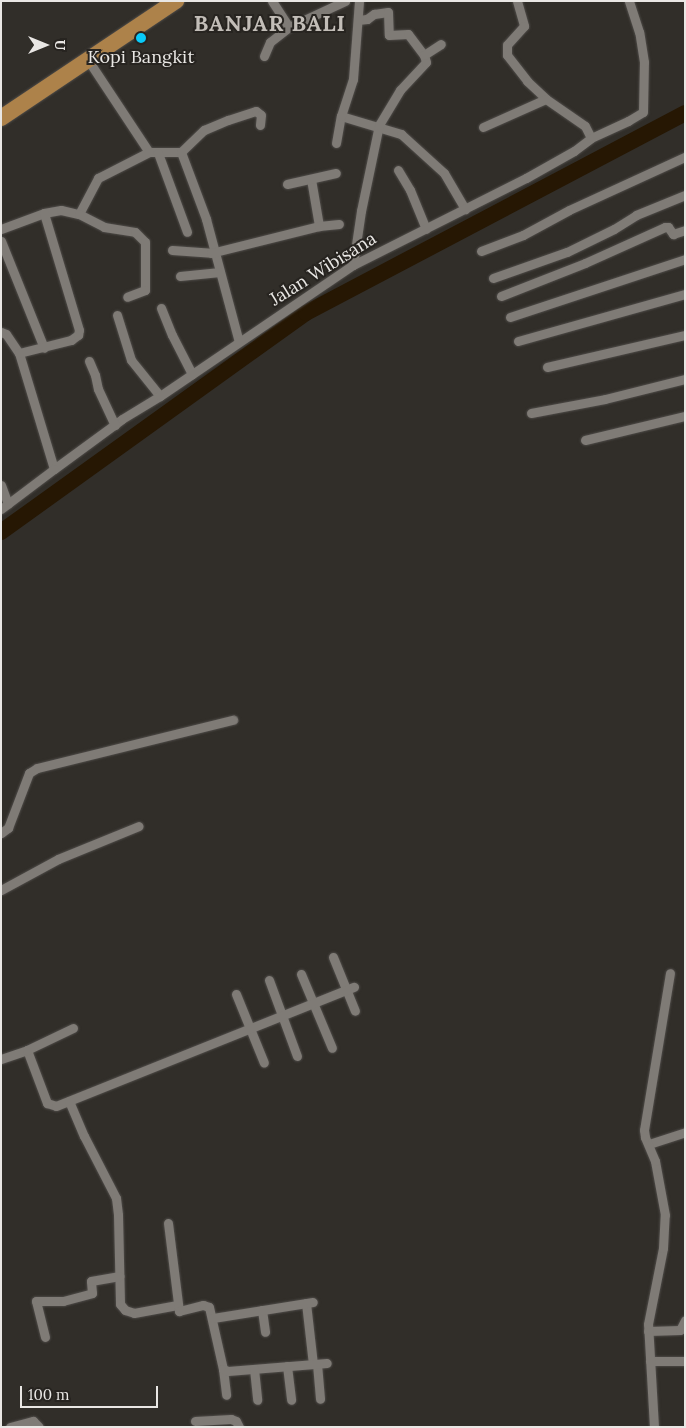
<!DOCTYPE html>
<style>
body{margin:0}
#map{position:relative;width:686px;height:1428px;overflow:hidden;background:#312e29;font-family:Lora,serif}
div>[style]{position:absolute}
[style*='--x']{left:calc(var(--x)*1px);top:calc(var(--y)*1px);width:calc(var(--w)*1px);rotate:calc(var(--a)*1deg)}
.river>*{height:16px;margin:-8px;padding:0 8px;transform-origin:8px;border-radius:8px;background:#261703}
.roads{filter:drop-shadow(0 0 1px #4f4c49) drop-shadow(0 0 1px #4f4c49)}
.street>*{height:9px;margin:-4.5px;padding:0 4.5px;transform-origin:4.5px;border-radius:4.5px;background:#7f7b76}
.highway>*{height:16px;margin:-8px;padding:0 8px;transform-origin:8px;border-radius:8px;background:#ad824a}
.dots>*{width:14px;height:14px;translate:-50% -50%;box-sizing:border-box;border:2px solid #272420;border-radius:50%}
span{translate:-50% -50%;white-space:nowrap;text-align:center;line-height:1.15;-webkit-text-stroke:4px #272420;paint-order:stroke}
.poi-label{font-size:18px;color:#e9e7e4}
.street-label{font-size:18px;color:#e9e7e4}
.district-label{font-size:22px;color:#c3beb8;font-weight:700;letter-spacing:1px}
.frame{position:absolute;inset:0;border:2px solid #e9e7e4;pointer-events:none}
.north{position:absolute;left:20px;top:20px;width:50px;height:50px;-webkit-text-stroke:4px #272420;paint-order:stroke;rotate:90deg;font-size:14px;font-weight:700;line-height:20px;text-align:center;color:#e9e7e4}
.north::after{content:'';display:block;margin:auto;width:18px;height:22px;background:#e9e7e4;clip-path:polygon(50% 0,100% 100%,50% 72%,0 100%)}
.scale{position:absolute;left:20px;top:1386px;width:138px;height:22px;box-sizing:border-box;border:2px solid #e9e7e4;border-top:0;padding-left:6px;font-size:15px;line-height:18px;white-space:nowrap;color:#e9e7e4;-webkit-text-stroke:4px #272420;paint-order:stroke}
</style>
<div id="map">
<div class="river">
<i style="--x:1;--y:532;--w:375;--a:-35.7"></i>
<i style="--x:306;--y:313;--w:429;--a:-27.8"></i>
</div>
<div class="roads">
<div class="street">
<i style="--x:272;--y:1;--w:31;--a:57"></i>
<i style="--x:517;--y:1;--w:26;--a:74"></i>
<i style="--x:524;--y:26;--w:25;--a:132"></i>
<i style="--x:507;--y:45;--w:10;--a:90"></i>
<i style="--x:507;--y:55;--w:33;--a:52"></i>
<i style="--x:527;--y:81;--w:26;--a:43"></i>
<i style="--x:546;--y:99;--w:47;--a:34.7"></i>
<i style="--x:585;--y:126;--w:13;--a:63"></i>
<i style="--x:358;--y:20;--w:9;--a:-6"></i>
<i style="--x:367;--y:19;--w:9;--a:-36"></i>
<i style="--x:374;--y:14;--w:14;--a:-8"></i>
<i style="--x:388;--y:12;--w:23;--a:88"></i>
<i style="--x:389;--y:35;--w:19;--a:-3"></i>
<i style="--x:408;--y:34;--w:26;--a:53"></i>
<i style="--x:264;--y:56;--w:15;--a:-67"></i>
<i style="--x:270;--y:42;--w:24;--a:-38"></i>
<i style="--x:289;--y:27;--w:62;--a:-24.9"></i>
<i style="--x:88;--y:60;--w:110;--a:56.5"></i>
<i style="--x:149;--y:152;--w:32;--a:0"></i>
<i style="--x:341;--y:116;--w:63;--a:16.7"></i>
<i style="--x:401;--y:134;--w:58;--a:42.2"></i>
<i style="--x:444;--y:173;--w:42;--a:59.7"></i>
<i style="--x:483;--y:127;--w:69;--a:-24"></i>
<i style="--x:336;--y:143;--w:27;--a:-80"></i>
<i style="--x:341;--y:116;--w:39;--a:-72"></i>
<i style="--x:353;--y:79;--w:78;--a:-85.6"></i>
<i style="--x:181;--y:152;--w:72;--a:69.5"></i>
<i style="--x:206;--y:219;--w:127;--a:75"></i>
<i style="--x:181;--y:152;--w:32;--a:-44"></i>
<i style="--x:204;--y:130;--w:26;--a:-23"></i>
<i style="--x:228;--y:120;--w:29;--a:-18"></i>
<i style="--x:256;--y:111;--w:6;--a:39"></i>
<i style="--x:261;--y:115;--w:10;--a:96"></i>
<i style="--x:158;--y:153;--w:84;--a:69.8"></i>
<i style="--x:398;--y:170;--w:23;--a:59"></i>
<i style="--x:410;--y:190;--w:42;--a:67.7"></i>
<i style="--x:311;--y:179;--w:48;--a:80.3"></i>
<i style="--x:287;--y:184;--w:50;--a:-12.7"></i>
<i style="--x:79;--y:214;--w:41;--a:-62.2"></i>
<i style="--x:98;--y:178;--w:57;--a:-27"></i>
<i style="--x:1;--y:229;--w:46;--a:-20.4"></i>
<i style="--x:44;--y:213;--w:17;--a:-10"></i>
<i style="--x:61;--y:210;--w:18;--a:13"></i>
<i style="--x:79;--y:214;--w:28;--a:27"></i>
<i style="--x:104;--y:227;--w:31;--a:9"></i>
<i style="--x:135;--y:232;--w:14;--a:45"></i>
<i style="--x:145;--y:242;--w:48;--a:90"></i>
<i style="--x:145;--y:290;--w:19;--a:159"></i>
<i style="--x:1;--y:241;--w:115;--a:68.1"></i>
<i style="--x:172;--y:250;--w:39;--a:4"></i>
<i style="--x:211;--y:253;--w:111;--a:-14"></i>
<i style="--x:319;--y:226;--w:20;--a:-6"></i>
<i style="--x:481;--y:251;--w:45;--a:-20.9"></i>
<i style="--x:523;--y:235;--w:52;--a:-28.5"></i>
<i style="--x:569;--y:210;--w:128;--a:-24.6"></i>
<i style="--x:353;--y:265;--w:55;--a:-81.6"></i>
<i style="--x:361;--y:211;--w:88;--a:-78.2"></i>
<i style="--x:379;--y:125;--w:41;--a:-59"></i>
<i style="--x:400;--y:90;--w:38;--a:-47"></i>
<i style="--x:426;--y:62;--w:7;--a:-106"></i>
<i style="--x:424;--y:55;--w:20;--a:-33"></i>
<i style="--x:180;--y:276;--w:40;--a:-5.7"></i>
<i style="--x:493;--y:278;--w:78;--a:-19.4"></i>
<i style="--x:567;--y:252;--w:52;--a:-26.1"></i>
<i style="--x:614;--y:229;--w:26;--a:-32"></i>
<i style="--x:636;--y:215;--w:53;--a:-22.2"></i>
<i style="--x:501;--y:296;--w:90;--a:-21.4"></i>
<i style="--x:585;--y:263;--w:88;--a:-24.2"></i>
<i style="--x:665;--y:227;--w:3;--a:0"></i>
<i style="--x:668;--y:227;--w:9;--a:54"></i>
<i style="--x:673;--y:234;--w:13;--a:-18"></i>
<i style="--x:161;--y:308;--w:29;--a:68"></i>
<i style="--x:172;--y:335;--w:44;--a:62.9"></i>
<i style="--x:117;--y:315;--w:47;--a:72.7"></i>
<i style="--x:131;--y:360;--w:46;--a:51.1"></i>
<i style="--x:510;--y:317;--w:184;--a:-18.3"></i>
<i style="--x:1;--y:332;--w:5;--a:22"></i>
<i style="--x:6;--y:334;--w:23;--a:56"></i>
<i style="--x:19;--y:353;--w:121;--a:73.2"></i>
<i style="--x:54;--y:469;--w:84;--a:-36.3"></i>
<i style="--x:122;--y:419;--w:44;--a:-31.2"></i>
<i style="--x:160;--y:396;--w:233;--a:-34.2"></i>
<i style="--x:353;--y:265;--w:194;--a:-26.7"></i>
<i style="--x:526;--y:178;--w:55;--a:-29.4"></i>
<i style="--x:574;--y:151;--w:21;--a:-37"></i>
<i style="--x:591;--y:138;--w:41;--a:-24.7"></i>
<i style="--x:628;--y:121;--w:17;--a:-31"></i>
<i style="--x:643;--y:112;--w:50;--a:-88.9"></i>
<i style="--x:644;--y:62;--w:30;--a:-99"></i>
<i style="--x:639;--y:32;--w:33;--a:-108"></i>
<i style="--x:518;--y:341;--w:173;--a:-15.7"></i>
<i style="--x:19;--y:353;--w:54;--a:-14"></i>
<i style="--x:71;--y:340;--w:9;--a:-36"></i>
<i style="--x:78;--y:335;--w:5;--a:-79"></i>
<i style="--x:79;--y:330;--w:122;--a:-106.7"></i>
<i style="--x:89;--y:361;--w:15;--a:67"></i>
<i style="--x:95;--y:375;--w:14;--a:78"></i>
<i style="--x:98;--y:389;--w:40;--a:65"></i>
<i style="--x:547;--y:367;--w:142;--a:-13.1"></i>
<i style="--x:531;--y:413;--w:75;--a:-10.7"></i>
<i style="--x:605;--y:399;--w:82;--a:-14"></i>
<i style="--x:585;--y:440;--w:103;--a:-13.5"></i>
<i style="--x:1;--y:485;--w:20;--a:70"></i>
<i style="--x:1;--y:509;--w:66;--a:-37"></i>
<i style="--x:1;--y:833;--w:9;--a:-36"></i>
<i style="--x:8;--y:828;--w:59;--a:-69.1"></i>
<i style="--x:29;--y:773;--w:9;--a:-32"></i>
<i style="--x:37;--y:768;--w:202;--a:-13.8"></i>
<i style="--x:1;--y:890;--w:65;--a:-28.5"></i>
<i style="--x:58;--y:859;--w:87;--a:-22.2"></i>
<i style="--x:333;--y:957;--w:58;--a:67.8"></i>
<i style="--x:301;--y:974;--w:80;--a:67.3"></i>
<i style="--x:269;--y:980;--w:81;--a:69.8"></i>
<i style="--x:236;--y:994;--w:74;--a:67.9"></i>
<i style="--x:27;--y:1050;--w:57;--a:69.3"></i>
<i style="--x:47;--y:1103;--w:9;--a:18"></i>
<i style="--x:56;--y:1106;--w:321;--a:-21.8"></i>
<i style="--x:1;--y:1059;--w:28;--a:-19"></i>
<i style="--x:27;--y:1050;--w:51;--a:-25.6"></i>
<i style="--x:69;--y:1101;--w:38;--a:67"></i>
<i style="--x:84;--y:1136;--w:70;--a:62.7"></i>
<i style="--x:116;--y:1198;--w:17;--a:83"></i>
<i style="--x:118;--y:1215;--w:89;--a:88.7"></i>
<i style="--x:120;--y:1304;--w:8;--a:50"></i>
<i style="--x:125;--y:1310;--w:9;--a:18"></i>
<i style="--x:134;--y:1313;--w:44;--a:-10.5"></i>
<i style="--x:649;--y:1144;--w:38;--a:-18"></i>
<i style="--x:168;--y:1223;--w:89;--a:82.9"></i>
<i style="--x:179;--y:1311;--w:25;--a:-14"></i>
<i style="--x:203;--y:1305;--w:6;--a:18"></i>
<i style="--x:209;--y:1307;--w:64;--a:77.3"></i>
<i style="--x:223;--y:1369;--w:26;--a:83"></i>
<i style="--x:306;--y:1303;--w:61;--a:83.5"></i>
<i style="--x:262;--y:1310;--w:22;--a:82"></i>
<i style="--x:213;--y:1318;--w:101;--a:-9.1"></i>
<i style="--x:648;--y:1331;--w:32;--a:-2"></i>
<i style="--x:680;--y:1330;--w:11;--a:-63"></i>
<i style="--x:45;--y:1337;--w:37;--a:-104"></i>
<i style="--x:36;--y:1301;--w:27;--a:0"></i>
<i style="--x:63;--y:1301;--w:30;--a:-15"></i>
<i style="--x:92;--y:1293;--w:12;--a:-95"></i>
<i style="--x:91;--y:1281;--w:29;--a:-10"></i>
<i style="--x:650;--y:1361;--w:35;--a:0"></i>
<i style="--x:317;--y:1364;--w:35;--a:85"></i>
<i style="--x:287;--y:1366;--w:34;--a:83"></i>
<i style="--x:223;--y:1369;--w:5;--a:22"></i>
<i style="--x:228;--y:1371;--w:99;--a:-4.6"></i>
<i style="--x:254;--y:1369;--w:31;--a:84"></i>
<i style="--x:195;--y:1421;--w:36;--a:-3"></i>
<i style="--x:231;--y:1419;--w:5;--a:22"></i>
<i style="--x:236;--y:1421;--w:7;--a:63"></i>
<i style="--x:10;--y:1427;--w:24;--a:-15"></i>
<i style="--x:33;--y:1421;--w:8;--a:45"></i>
<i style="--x:654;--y:1427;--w:103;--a:-93.3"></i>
<i style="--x:648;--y:1324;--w:77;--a:-78.8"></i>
<i style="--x:663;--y:1248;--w:33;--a:-87"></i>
<i style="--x:665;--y:1215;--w:55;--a:-100.5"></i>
<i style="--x:655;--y:1161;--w:26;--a:-113"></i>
<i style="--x:645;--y:1137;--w:7;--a:-98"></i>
<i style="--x:644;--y:1130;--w:159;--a:-80.6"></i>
</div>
<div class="highway">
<i style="--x:1;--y:118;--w:211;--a:-33.8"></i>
</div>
</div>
<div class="dots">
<i style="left:141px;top:38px;background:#09cafa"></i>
</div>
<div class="poi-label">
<span style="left:141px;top:57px">Kopi Bangkit</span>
</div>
<div class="street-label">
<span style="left:323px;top:269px;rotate:-32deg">Jalan Wibisana</span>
</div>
<div class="district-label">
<span style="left:270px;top:24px">BANJAR BALI</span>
</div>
<div class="frame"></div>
<div class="north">U</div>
<div class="scale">100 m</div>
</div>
